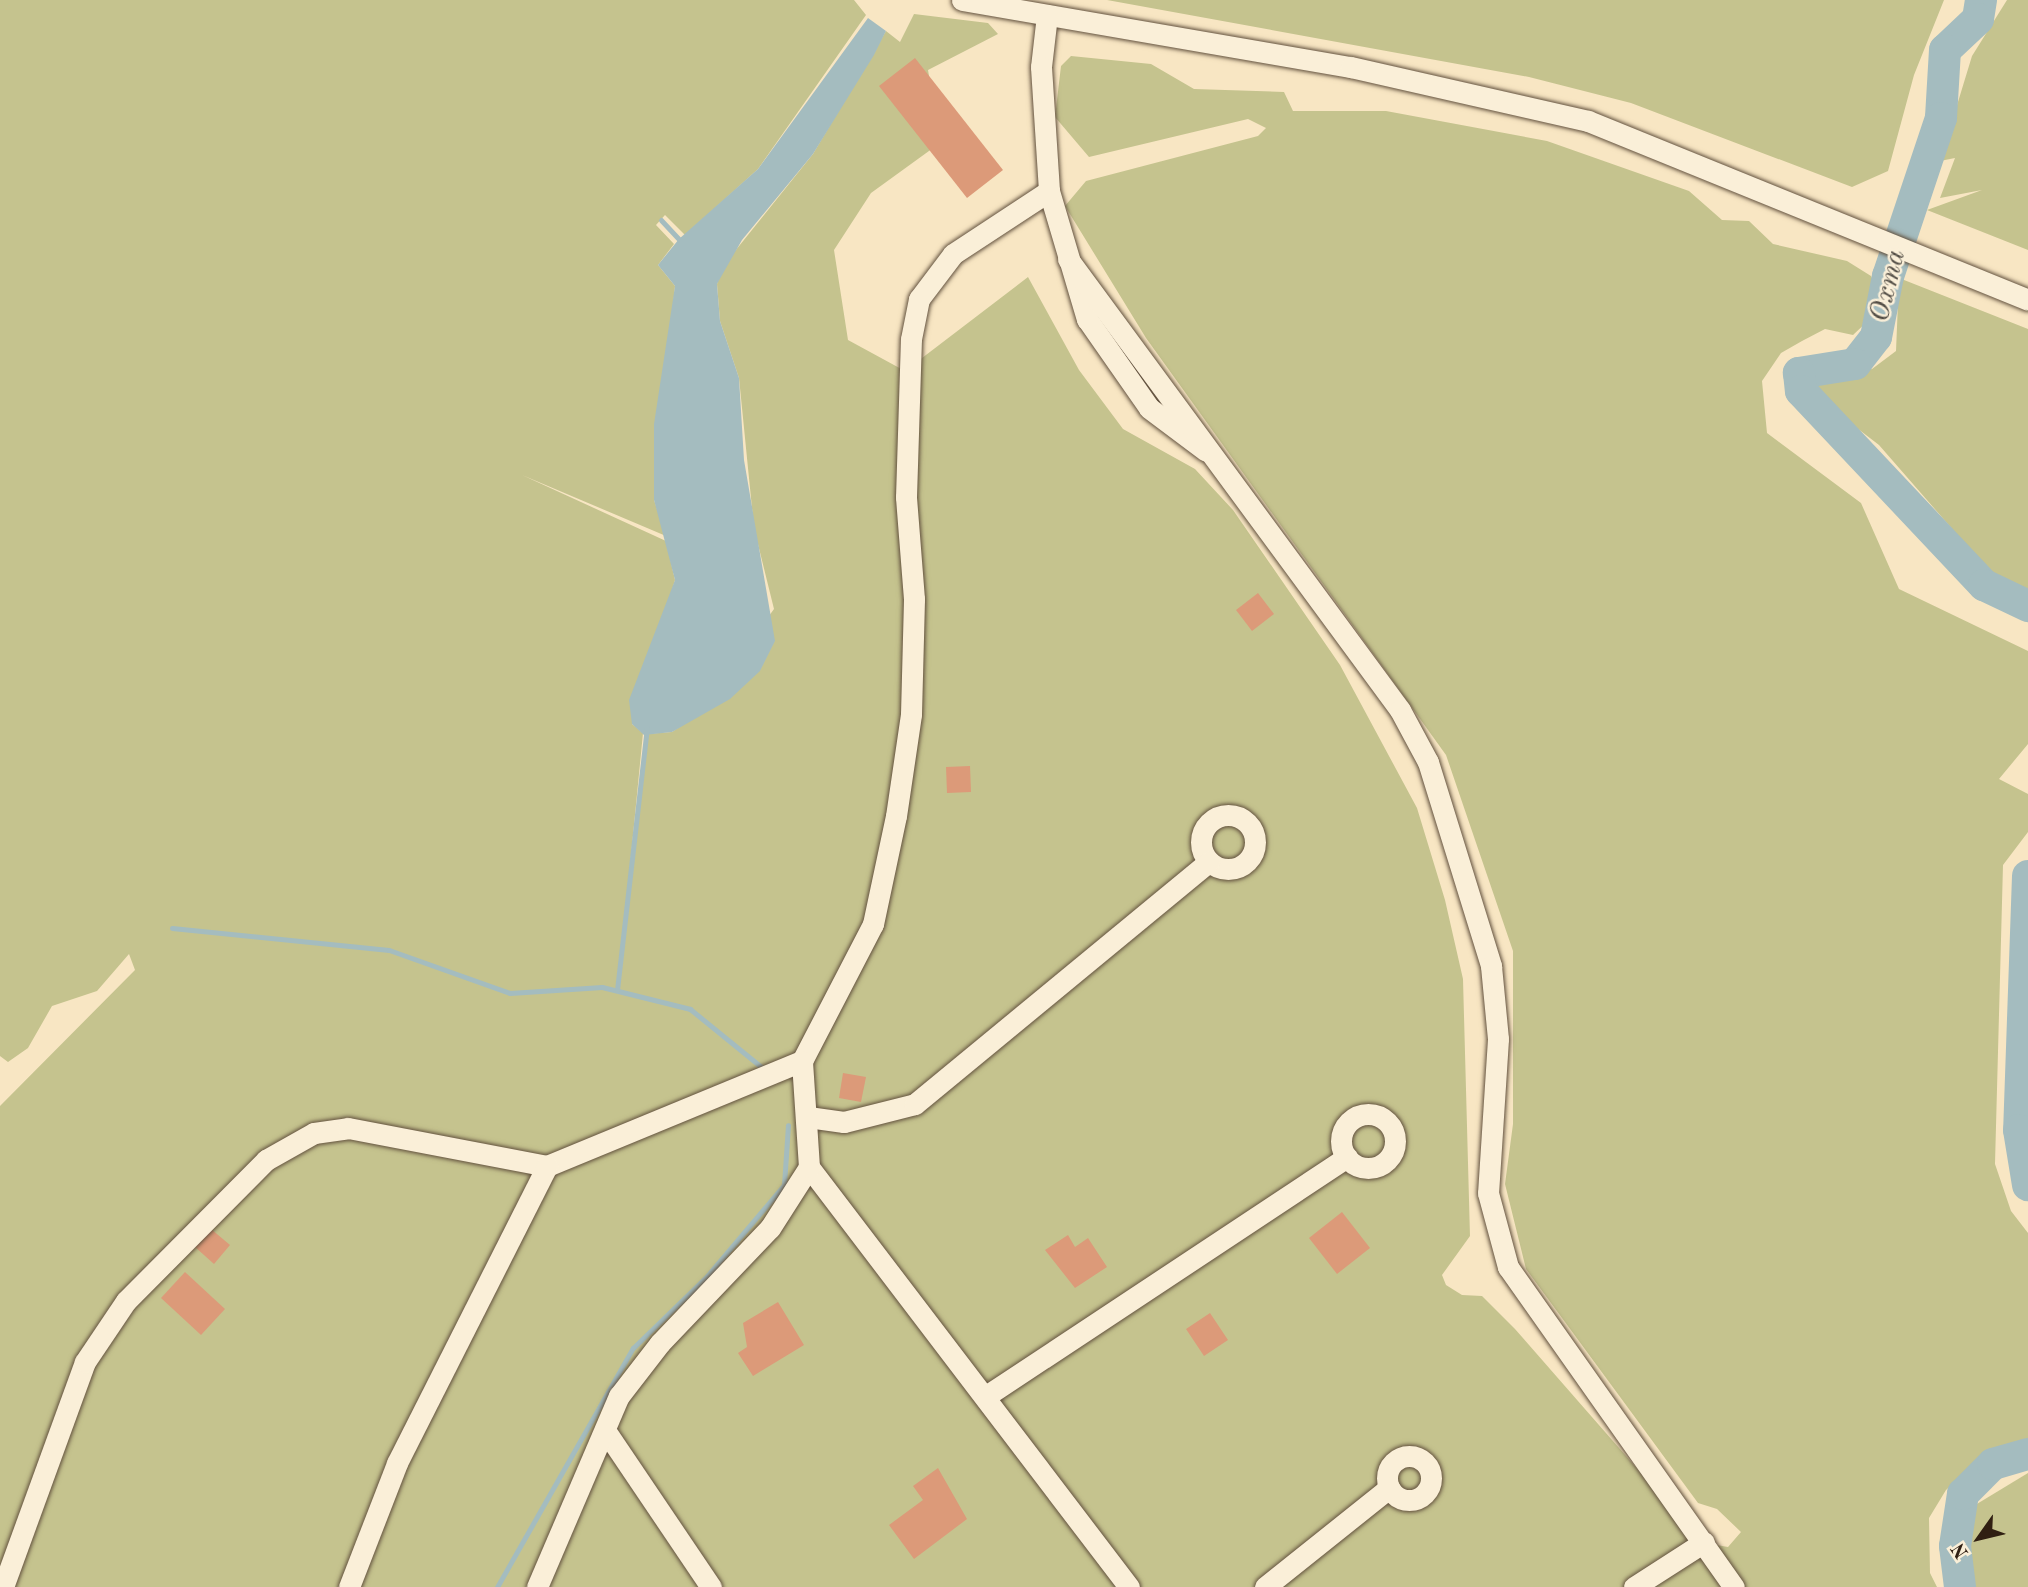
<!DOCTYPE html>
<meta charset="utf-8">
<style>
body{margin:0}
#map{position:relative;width:2028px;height:1587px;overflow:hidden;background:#f8e6c3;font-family:"Old Standard TT",serif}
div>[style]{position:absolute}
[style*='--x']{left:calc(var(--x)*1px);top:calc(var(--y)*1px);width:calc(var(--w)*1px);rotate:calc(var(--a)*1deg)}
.green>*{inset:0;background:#c5c38e}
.water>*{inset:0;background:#a4bcbf}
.stream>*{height:5px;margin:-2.5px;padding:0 2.5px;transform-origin:2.5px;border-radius:2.5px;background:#a4bcbf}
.river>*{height:32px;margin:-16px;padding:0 16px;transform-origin:16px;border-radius:16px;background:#a4bcbf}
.building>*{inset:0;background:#dc9a79}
.roads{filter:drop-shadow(0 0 2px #62513e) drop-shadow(0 0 2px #62513e)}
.minor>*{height:21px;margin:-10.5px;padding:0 10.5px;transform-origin:10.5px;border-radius:10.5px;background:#faefd8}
.minor>.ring{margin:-10.5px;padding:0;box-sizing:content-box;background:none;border:21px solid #faefd8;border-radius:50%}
span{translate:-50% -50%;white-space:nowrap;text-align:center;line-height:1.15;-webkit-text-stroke:5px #faefd8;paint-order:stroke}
.water-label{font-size:28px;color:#534e46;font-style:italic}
.north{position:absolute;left:1944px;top:1503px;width:70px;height:70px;-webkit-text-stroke:5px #faefd8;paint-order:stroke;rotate:236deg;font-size:19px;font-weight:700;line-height:28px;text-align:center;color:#301f12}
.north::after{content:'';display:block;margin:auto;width:24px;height:32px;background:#301f12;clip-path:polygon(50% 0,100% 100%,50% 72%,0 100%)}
</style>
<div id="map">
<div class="green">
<i style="clip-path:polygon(0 0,854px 0,866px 15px,758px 169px,685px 235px,665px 215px,656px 225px,674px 244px,658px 265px,675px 286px,654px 500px,666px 536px,522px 475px,666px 541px,675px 580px,632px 724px,643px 733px,630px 866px,646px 734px,672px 732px,697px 715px,774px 609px,754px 528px,739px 378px,720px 321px,717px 284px,723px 266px,813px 154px,886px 31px,900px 42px,914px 14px,988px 23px,998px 34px,928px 70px,940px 143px,871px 193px,834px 250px,848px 340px,905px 371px,1028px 277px,1079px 370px,1123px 429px,1195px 469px,1233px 510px,1340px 665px,1417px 808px,1445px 900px,1463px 979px,1470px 1236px,1442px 1275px,1446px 1285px,1462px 1295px,1482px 1296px,1515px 1329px,1647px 1480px,1688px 1540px,1728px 1547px,1741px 1532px,1717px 1509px,1698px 1503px,1526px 1269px,1505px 1184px,1513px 1124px,1513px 951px,1446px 755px,1146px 338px,1065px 206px,1086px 181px,1258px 136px,1266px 128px,1248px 119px,1089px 157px,1055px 117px,1061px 66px,1071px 56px,1151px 64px,1194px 89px,1284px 92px,1293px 111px,1386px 111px,1547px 141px,1689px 191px,1722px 220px,1749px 221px,1773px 244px,1847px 261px,1871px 276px,1879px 293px,1871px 318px,1853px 335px,1825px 329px,1802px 341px,1781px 353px,1762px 381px,1767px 433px,1861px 503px,1899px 589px,2028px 651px,2028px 744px,1999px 779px,2028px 794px,2028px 832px,2003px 865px,1995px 1164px,2011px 1211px,2028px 1233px,2028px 1440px,1991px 1450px,1946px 1490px,1929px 1518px,1930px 1573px,1937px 1587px,0 1587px,0 1106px,135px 970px,129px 954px,97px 991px,52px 1006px,28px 1048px,8px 1062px,0 1056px)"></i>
<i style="clip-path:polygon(1107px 0,1944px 0,1914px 75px,1888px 171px,1852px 187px,1631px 103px,1529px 77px)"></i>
<i style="clip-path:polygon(2007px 0,2028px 0,2028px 250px,1927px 210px,1982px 190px,1940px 198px,1955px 158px,1940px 161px,1972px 56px)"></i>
<i style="clip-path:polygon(1899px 278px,2028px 329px,2028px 590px,1988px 570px,1879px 445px,1814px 395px,1819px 380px,1872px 369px,1896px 351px)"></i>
<i style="clip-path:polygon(2028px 1473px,2028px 1587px,1971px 1587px,1962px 1560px,1962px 1513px)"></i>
</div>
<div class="water">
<i style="clip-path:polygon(868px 18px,886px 31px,874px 55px,813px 154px,742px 240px,717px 284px,720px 321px,739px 378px,744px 460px,775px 641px,760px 671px,730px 699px,672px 732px,644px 735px,632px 724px,629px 700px,675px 580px,654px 500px,654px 424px,675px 286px,658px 265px,679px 239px,758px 169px)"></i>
</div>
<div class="stream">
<i style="--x:661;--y:220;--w:26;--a:47"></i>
<i style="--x:172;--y:928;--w:218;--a:5.8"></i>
<i style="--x:389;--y:950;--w:128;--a:19.6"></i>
<i style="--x:510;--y:993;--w:92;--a:-3.7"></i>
<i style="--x:602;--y:987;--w:91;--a:14"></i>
<i style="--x:690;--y:1009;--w:97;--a:39.1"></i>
<i style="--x:617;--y:990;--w:264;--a:-83.5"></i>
<i style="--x:497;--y:1587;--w:275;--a:-60.4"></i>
<i style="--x:633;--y:1348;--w:103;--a:-44.2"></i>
<i style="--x:707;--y:1276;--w:119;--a:-49.8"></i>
<i style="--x:784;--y:1185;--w:60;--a:-86.2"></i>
</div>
<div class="river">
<i style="--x:1981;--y:0;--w:19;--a:99"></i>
<i style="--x:1978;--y:19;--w:45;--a:136.8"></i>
<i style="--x:1945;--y:50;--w:68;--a:93.4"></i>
<i style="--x:1941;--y:118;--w:167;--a:108.5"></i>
<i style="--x:1888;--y:276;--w:62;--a:101.1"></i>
<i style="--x:1876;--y:337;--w:34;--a:128"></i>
<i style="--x:1855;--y:364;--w:57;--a:170.9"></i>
<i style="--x:1799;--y:373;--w:18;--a:84"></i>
<i style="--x:1801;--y:391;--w:267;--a:46.7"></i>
<i style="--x:1984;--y:585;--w:49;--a:25.5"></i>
<i style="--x:2028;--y:876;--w:254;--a:92"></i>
<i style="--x:2019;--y:1130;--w:56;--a:80.7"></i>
<i style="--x:1960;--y:1587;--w:41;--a:-97"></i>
<i style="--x:1955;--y:1546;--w:53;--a:-81.3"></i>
<i style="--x:1963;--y:1494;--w:42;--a:-45"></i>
<i style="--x:1993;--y:1464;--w:36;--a:-16"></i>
</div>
<div class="building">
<i style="clip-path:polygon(915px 58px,1003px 170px,967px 198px,879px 86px)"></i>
<i style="clip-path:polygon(1258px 593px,1274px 614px,1252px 631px,1236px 610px)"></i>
<i style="clip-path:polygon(970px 766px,971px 792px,947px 793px,946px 767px)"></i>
<i style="clip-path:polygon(843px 1073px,866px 1077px,861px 1102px,839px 1098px)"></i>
<i style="clip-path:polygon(1342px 1212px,1370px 1248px,1337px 1274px,1309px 1238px)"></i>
<i style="clip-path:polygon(211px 1229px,230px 1245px,214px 1264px,195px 1247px)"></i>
<i style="clip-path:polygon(1068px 1235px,1075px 1247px,1088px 1238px,1107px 1267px,1075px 1288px,1045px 1250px)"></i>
<i style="clip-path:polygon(185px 1272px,225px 1309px,201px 1335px,161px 1298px)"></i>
<i style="clip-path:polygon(778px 1302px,804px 1345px,753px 1376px,738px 1353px,747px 1347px,743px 1323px)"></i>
<i style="clip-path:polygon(1210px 1313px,1228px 1340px,1204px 1356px,1186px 1329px)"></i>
<i style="clip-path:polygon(938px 1468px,967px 1519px,914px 1559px,889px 1525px,923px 1500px,913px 1486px)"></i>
</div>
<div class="roads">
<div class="minor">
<i style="--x:962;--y:0;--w:395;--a:9.8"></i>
<i style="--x:1351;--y:67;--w:243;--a:12.8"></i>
<i style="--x:1588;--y:121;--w:475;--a:22.1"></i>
<i style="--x:1047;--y:15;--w:52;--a:96.6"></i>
<i style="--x:1041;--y:67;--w:124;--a:86.3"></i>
<i style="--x:1049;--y:191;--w:134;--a:73.5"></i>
<i style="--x:1087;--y:319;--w:108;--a:55.1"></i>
<i style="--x:1149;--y:408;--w:71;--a:37"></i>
<i style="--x:1068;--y:259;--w:560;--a:53.64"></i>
<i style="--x:1400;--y:710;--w:59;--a:61.7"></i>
<i style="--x:1428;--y:762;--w:214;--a:72.8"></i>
<i style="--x:1491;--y:966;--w:73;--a:84.5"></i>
<i style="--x:1498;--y:1039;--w:154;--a:93.7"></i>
<i style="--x:1488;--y:1193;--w:77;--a:74.9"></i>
<i style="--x:1508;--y:1267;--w:392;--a:54.8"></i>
<i class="ring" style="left:1201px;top:815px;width:33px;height:33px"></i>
<i class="ring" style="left:1341px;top:1114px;width:33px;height:33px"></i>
<i style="--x:808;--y:1117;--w:36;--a:8"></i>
<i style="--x:844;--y:1122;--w:73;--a:-14.2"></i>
<i style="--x:915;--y:1104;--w:381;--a:-39.5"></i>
<i style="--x:809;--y:1167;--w:528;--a:52.7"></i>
<i style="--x:986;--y:1396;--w:433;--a:-33.5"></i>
<i style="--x:607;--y:1433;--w:186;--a:56"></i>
<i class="ring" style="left:1387px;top:1456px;width:23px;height:23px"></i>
<i style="--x:3;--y:1587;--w:239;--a:-70"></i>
<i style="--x:85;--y:1362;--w:73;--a:-56.1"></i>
<i style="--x:126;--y:1301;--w:199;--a:-45.2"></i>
<i style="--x:266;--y:1160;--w:55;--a:-29.4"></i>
<i style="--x:314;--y:1133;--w:34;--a:-8"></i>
<i style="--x:348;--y:1128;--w:203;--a:10.8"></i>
<i style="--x:547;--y:1166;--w:276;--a:-22.4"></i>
<i style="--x:802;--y:1061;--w:154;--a:-62.6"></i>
<i style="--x:873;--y:924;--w:110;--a:-78"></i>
<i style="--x:896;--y:816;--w:103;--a:-81.6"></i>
<i style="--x:911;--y:714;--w:115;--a:-88.5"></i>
<i style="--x:914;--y:599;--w:102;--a:-94.5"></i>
<i style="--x:906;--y:497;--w:158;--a:-88.2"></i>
<i style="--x:911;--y:339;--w:41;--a:-78.7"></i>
<i style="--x:919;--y:299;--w:56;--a:-52.9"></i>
<i style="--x:953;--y:254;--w:115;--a:-33.3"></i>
<i style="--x:349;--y:1587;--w:133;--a:-68.8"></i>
<i style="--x:397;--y:1463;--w:333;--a:-63.2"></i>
<i style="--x:537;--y:1587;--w:208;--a:-66.8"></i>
<i style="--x:619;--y:1396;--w:67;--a:-52.3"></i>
<i style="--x:660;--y:1343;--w:159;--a:-46.3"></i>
<i style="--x:770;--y:1228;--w:72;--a:-57.4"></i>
<i style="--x:809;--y:1167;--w:106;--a:-93.8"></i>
<i style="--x:1265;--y:1587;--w:159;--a:-38.6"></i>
<i style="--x:1634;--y:1587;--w:83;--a:-32.7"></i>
</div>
</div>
<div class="water-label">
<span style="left:1889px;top:286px;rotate:-76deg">Охта</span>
</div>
<div class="north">N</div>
</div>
